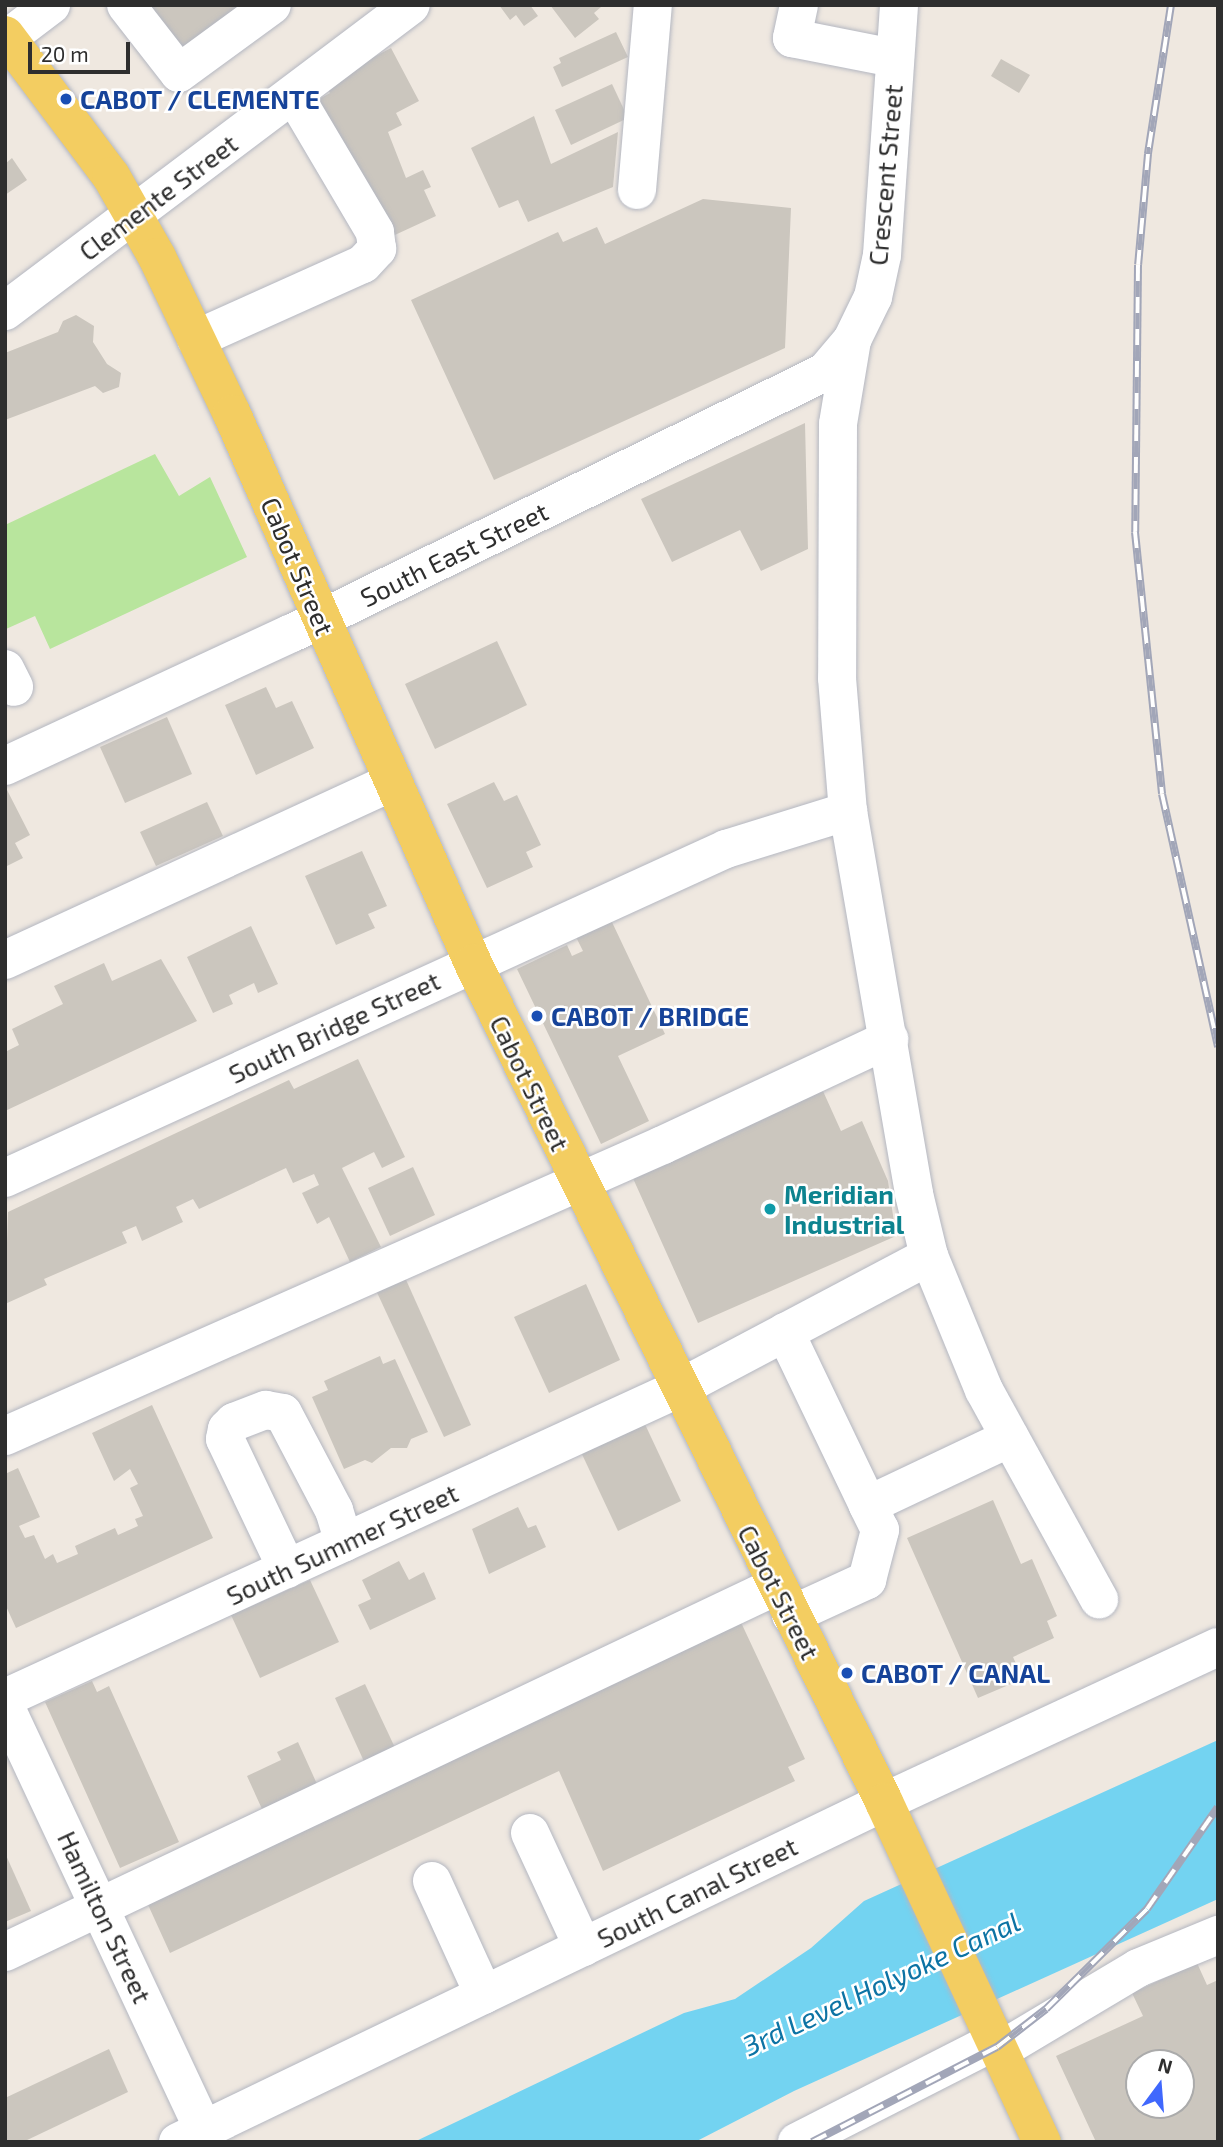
<!DOCTYPE html>
<style>
body{margin:0}
#map{position:relative;width:1223px;height:2147px;overflow:hidden;background:#efe8e0;font-family:"Exo 2",sans-serif}
div>[style]{position:absolute}
[style*='--x']{left:calc(var(--x)*1px);top:calc(var(--y)*1px);width:calc(var(--w)*1px);rotate:calc(var(--a)*1deg)}
.green>*{inset:0;background:#b8e59d}
.water>*{inset:0;background:#73d3f1}
.building>*{inset:0;background:#cbc6be}
.roads{filter:drop-shadow(0 0 2px #b4b7c1) drop-shadow(0 0 2px #b4b7c1)}
.minor>*{height:38px;margin:-19px;padding:0 19px;transform-origin:19px;border-radius:19px;background:#fff}
.major>*{height:38px;margin:-19px;padding:0 19px;transform-origin:19px;border-radius:19px;background:#f3cd61}
.rail>*{height:8px;margin-top:-4px;transform-origin:0;background:repeating-linear-gradient(90deg,#fff 0 16px,#a2a6b8 0 32px);box-sizing:border-box;border-block:2px solid #a2a6b8}
.dots>*{width:19px;height:19px;translate:-50% -50%;box-sizing:border-box;border:4px solid #fff;border-radius:50%}
span{translate:-50% -50%;white-space:nowrap;text-align:center;line-height:1.15;-webkit-text-stroke:5px #fff;paint-order:stroke}
.transit-label{font-size:26px;color:#164399;font-weight:700}
.left{translate:0 -50%;text-align:left}
.street-label{font-size:26px;color:#2e2e2e}
.culture-label{font-size:26px;color:#0d838f;font-weight:700}
.water-label{font-size:28px;color:#0c73a4;font-style:italic}
.frame{position:absolute;inset:0;border:7px solid #2e2e2e;pointer-events:none}
.north{position:absolute;left:1125px;top:2049px;width:70px;height:70px;box-sizing:border-box;background:#fff;border:2px solid #ababab;border-radius:50%;rotate:16deg;font-size:19px;font-weight:700;line-height:28px;text-align:center;color:#2e2e2e}
.north::after{content:'';display:block;margin:auto;width:24px;height:32px;background:#4068fd;clip-path:polygon(50% 0,100% 100%,50% 72%,0 100%)}
.scale{position:absolute;left:28px;top:42px;width:102px;height:32px;box-sizing:border-box;border:4px solid #2e2e2e;border-top:0;padding-left:9px;font-size:21px;line-height:24px;white-space:nowrap;color:#2e2e2e;-webkit-text-stroke:5px #fff;paint-order:stroke}
</style>
<div id="map">
<div class="green">
<i style="clip-path:polygon(155px 454px,179px 496px,210px 477px,247px 557px,50px 649px,35px 616px,6px 629px,5px 525px)"></i>
</div>
<div class="water">
<i style="clip-path:polygon(1218px 1740px,1218px 1899px,794px 2091px,695px 2142px,414px 2142px,684px 2013px,735px 1999px,811px 1948px,864px 1901px)"></i>
</div>
<div class="building">
<i style="clip-path:polygon(140px 5px,242px 5px,177px 54px)"></i>
<i style="clip-path:polygon(499px 5px,530px 5px,538px 16px,524px 26px,516px 15px,510px 20px)"></i>
<i style="clip-path:polygon(550px 5px,600px 5px,601px 7px,594px 13px,599px 19px,575px 38px)"></i>
<i style="clip-path:polygon(616px 32px,628px 57px,562px 87px,553px 67px,561px 63px,559px 58px)"></i>
<i style="clip-path:polygon(391px 48px,419px 101px,396px 113px,402px 125px,388px 132px,406px 178px,423px 170px,431px 187px,424px 190px,436px 216px,384px 240px,312px 103px,330px 93px,324px 83px)"></i>
<i style="clip-path:polygon(1001px 59px,1030px 75px,1019px 93px,991px 76px)"></i>
<i style="clip-path:polygon(612px 84px,628px 118px,571px 145px,555px 110px)"></i>
<i style="clip-path:polygon(534px 116px,551px 164px,618px 132px,613px 187px,528px 222px,518px 200px,499px 208px,471px 148px)"></i>
<i style="clip-path:polygon(12px 158px,27px 180px,5px 195px,5px 164px)"></i>
<i style="clip-path:polygon(703px 199px,791px 208px,785px 348px,494px 480px,411px 300px,558px 232px,563px 242px,597px 227px,605px 244px)"></i>
<i style="clip-path:polygon(76px 315px,94px 326px,93px 342px,107px 364px,121px 373px,119px 387px,103px 393px,95px 386px,5px 420px,5px 353px,58px 332px,63px 321px)"></i>
<i style="clip-path:polygon(805px 423px,808px 549px,761px 571px,740px 530px,672px 562px,641px 499px)"></i>
<i style="clip-path:polygon(497px 641px,527px 705px,435px 749px,405px 684px)"></i>
<i style="clip-path:polygon(266px 687px,276px 708px,292px 701px,314px 748px,256px 775px,225px 705px)"></i>
<i style="clip-path:polygon(167px 717px,192px 774px,125px 803px,100px 747px)"></i>
<i style="clip-path:polygon(494px 782px,504px 801px,517px 795px,541px 845px,526px 852px,533px 867px,487px 888px,447px 804px)"></i>
<i style="clip-path:polygon(5px 786px,30px 835px,15px 843px,23px 858px,5px 867px)"></i>
<i style="clip-path:polygon(207px 802px,223px 836px,156px 866px,140px 832px)"></i>
<i style="clip-path:polygon(362px 851px,387px 906px,368px 914px,375px 928px,336px 945px,305px 876px)"></i>
<i style="clip-path:polygon(611px 920px,665px 1034px,618px 1056px,649px 1121px,601px 1144px,517px 969px,567px 945px,572px 956px,583px 951px,576px 937px)"></i>
<i style="clip-path:polygon(251px 926px,278px 984px,258px 993px,254px 983px,229px 995px,233px 1004px,213px 1013px,187px 957px)"></i>
<i style="clip-path:polygon(161px 959px,197px 1021px,5px 1111px,5px 1052px,19px 1045px,12px 1029px,63px 1004px,54px 986px,104px 963px,112px 981px)"></i>
<i style="clip-path:polygon(358px 1059px,405px 1157px,382px 1168px,374px 1152px,342px 1168px,381px 1247px,350px 1262px,329px 1217px,317px 1224px,302px 1193px,319px 1185px,314px 1174px,293px 1183px,286px 1168px,199px 1209px,193px 1199px,176px 1207px,183px 1222px,142px 1241px,136px 1226px,122px 1232px,127px 1243px,44px 1279px,47px 1285px,5px 1304px,8px 1212px,289px 1080px,294px 1089px)"></i>
<i style="clip-path:polygon(818px 1080px,841px 1131px,862px 1121px,888px 1181px,896px 1236px,698px 1323px,627px 1165px)"></i>
<i style="clip-path:polygon(413px 1167px,435px 1215px,390px 1236px,368px 1188px)"></i>
<i style="clip-path:polygon(403px 1273px,471px 1425px,444px 1437px,374px 1286px)"></i>
<i style="clip-path:polygon(586px 1284px,620px 1360px,549px 1393px,514px 1317px)"></i>
<i style="clip-path:polygon(380px 1356px,383px 1364px,395px 1359px,428px 1432px,411px 1439px,407px 1448px,391px 1448px,372px 1463px,365px 1460px,344px 1469px,312px 1397px,328px 1390px,324px 1381px)"></i>
<i style="clip-path:polygon(152px 1405px,213px 1538px,16px 1628px,5px 1604px,5px 1474px,18px 1468px,40px 1517px,19px 1526px,25px 1538px,34px 1535px,45px 1559px,53px 1554px,57px 1563px,78px 1554px,75px 1546px,115px 1528px,118px 1535px,138px 1526px,135px 1519px,143px 1516px,130px 1488px,138px 1484px,130px 1469px,114px 1481px,92px 1433px)"></i>
<i style="clip-path:polygon(643px 1420px,681px 1501px,618px 1531px,580px 1450px)"></i>
<i style="clip-path:polygon(993px 1500px,1021px 1564px,1032px 1559px,1057px 1616px,1047px 1621px,1054px 1638px,1013px 1657px,1023px 1679px,978px 1698px,907px 1538px)"></i>
<i style="clip-path:polygon(518px 1507px,528px 1528px,536px 1525px,546px 1547px,489px 1574px,472px 1529px)"></i>
<i style="clip-path:polygon(399px 1561px,409px 1580px,424px 1572px,436px 1599px,370px 1630px,358px 1605px,371px 1599px,362px 1580px)"></i>
<i style="clip-path:polygon(310px 1580px,339px 1642px,260px 1678px,231px 1615px)"></i>
<i style="clip-path:polygon(738px 1616px,805px 1759px,788px 1767px,795px 1781px,603px 1871px,559px 1771px,170px 1953px,144px 1896px)"></i>
<i style="clip-path:polygon(92px 1681px,97px 1692px,109px 1686px,179px 1842px,120px 1868px,45px 1702px)"></i>
<i style="clip-path:polygon(365px 1684px,398px 1754px,367px 1768px,335px 1698px)"></i>
<i style="clip-path:polygon(298px 1742px,317px 1784px,262px 1809px,247px 1776px,281px 1760px,277px 1752px)"></i>
<i style="clip-path:polygon(5px 1853px,31px 1911px,5px 1922px)"></i>
<i style="clip-path:polygon(evenodd,1197px 1963px,1207px 1985px,1218px 1980px,1218px 2142px,1096px 2142px,1056px 2056px,1143px 2016px,1132px 1993px,1197px 1963px,1139px 2063px,1181px 2063px,1181px 2105px,1139px 2105px,1139px 2063px)"></i>
<i style="clip-path:polygon(109px 2049px,128px 2092px,23px 2142px,5px 2142px,5px 2098px)"></i>
</div>
<div class="roads">
<div class="minor">
<i style="--x:126;--y:5;--w:86;--a:52.1"></i>
<i style="--x:179;--y:73;--w:115;--a:-36.2"></i>
<i style="--x:799;--y:5;--w:34;--a:102"></i>
<i style="--x:792;--y:38;--w:104;--a:11.1"></i>
<i style="--x:5;--y:40;--w:58;--a:-37.3"></i>
<i style="--x:637;--y:190;--w:186;--a:-85.1"></i>
<i style="--x:5;--y:311;--w:508;--a:-37.01"></i>
<i style="--x:196;--y:339;--w:183;--a:-24.2"></i>
<i style="--x:363;--y:264;--w:21;--a:-47"></i>
<i style="--x:377;--y:249;--w:17;--a:-97"></i>
<i style="--x:375;--y:232;--w:159;--a:-120.6"></i>
<i style="--x:852;--y:340;--w:85;--a:99.5"></i>
<i style="--x:838;--y:424;--w:254;--a:90.2"></i>
<i style="--x:837;--y:678;--w:133;--a:85.3"></i>
<i style="--x:848;--y:811;--w:389;--a:80.2"></i>
<i style="--x:914;--y:1194;--w:64;--a:76.4"></i>
<i style="--x:929;--y:1256;--w:145;--a:67.7"></i>
<i style="--x:984;--y:1390;--w:239;--a:61.2"></i>
<i style="--x:5;--y:669;--w:20;--a:63"></i>
<i style="--x:5;--y:766;--w:316;--a:-24.9"></i>
<i style="--x:292;--y:633;--w:593;--a:-26.09"></i>
<i style="--x:825;--y:372;--w:42;--a:-49.8"></i>
<i style="--x:852;--y:340;--w:48;--a:-64"></i>
<i style="--x:873;--y:297;--w:43;--a:-77.9"></i>
<i style="--x:882;--y:255;--w:251;--a:-86.1"></i>
<i style="--x:5;--y:960;--w:426;--a:-24.7"></i>
<i style="--x:5;--y:1178;--w:793;--a:-24.53"></i>
<i style="--x:726;--y:849;--w:128;--a:-17.3"></i>
<i style="--x:785;--y:1332;--w:192;--a:64.4"></i>
<i style="--x:5;--y:1436;--w:719;--a:-23.86"></i>
<i style="--x:663;--y:1145;--w:250;--a:-25.1"></i>
<i style="--x:287;--y:1569;--w:144;--a:-115.5"></i>
<i style="--x:225;--y:1439;--w:10;--a:-79"></i>
<i style="--x:227;--y:1429;--w:10;--a:-45"></i>
<i style="--x:234;--y:1422;--w:34;--a:-21"></i>
<i style="--x:266;--y:1410;--w:17;--a:10"></i>
<i style="--x:283;--y:1413;--w:110;--a:62.3"></i>
<i style="--x:334;--y:1510;--w:34;--a:73"></i>
<i style="--x:791;--y:1615;--w:84;--a:-24.7"></i>
<i style="--x:867;--y:1580;--w:52;--a:-75.4"></i>
<i style="--x:880;--y:1530;--w:28;--a:-116"></i>
<i style="--x:868;--y:1505;--w:157;--a:-25.3"></i>
<i style="--x:5;--y:1698;--w:741;--a:-24.66"></i>
<i style="--x:678;--y:1389;--w:284;--a:-27.9"></i>
<i style="--x:5;--y:1706;--w:468;--a:64.9"></i>
<i style="--x:530;--y:1833;--w:126;--a:65.1"></i>
<i style="--x:432;--y:1881;--w:125;--a:65.5"></i>
<i style="--x:5;--y:1952;--w:853;--a:-25.39"></i>
<i style="--x:999;--y:2051;--w:162;--a:-30.8"></i>
<i style="--x:1138;--y:1968;--w:87;--a:-22.4"></i>
<i style="--x:178;--y:2142;--w:784;--a:-25.71"></i>
<i style="--x:884;--y:1802;--w:368;--a:-24.9"></i>
<i style="--x:797;--y:2142;--w:222;--a:-27"></i>
</div>
<div class="major">
<i style="--x:5;--y:35;--w:176;--a:53.1"></i>
<i style="--x:111;--y:176;--w:93;--a:60.4"></i>
<i style="--x:157;--y:257;--w:174;--a:64.5"></i>
<i style="--x:232;--y:414;--w:600;--a:66.3"></i>
<i style="--x:473;--y:963;--w:934;--a:63.9"></i>
<i style="--x:884;--y:1802;--w:375;--a:65.1"></i>
</div>
</div>
<div class="rail">
<i style="--x:1171;--y:5;--w:151;--a:98.8"></i>
<i style="--x:1148;--y:154;--w:111;--a:95.1"></i>
<i style="--x:1138;--y:265;--w:267;--a:90.6"></i>
<i style="--x:1135;--y:532;--w:263;--a:84.1"></i>
<i style="--x:1162;--y:794;--w:259;--a:77.5"></i>
<i style="--x:812;--y:2142;--w:208;--a:-27.2"></i>
<i style="--x:997;--y:2047;--w:62;--a:-37.8"></i>
<i style="--x:1046;--y:2009;--w:142;--a:-44.7"></i>
<i style="--x:1147;--y:1909;--w:124;--a:-55.2"></i>
</div>
<div class="dots">
<i style="left:66px;top:99px;background:#1a4fb4"></i>
<i style="left:537px;top:1016px;background:#1a4fb4"></i>
<i style="left:770px;top:1209px;background:#0f9aa8"></i>
<i style="left:847px;top:1673px;background:#1a4fb4"></i>
</div>
<div class="transit-label">
<span class="left" style="left:80px;top:99px">CABOT / CLEMENTE</span>
<span class="left" style="left:551px;top:1016px">CABOT / BRIDGE</span>
<span class="left" style="left:861px;top:1673px">CABOT / CANAL</span>
</div>
<div class="street-label">
<span style="left:885px;top:175px;rotate:-85deg">Crescent Street</span>
<span style="left:158px;top:197px;rotate:-37deg">Clemente Street</span>
<span style="left:454px;top:554px;rotate:-26deg">South East Street</span>
<span style="left:298px;top:566px;rotate:67deg">Cabot Street</span>
<span style="left:334px;top:1027px;rotate:-25deg">South Bridge Street</span>
<span style="left:530px;top:1083px;rotate:64deg">Cabot Street</span>
<span style="left:342px;top:1544px;rotate:-25deg">South Summer Street</span>
<span style="left:779px;top:1592px;rotate:63deg">Cabot Street</span>
<span style="left:697px;top:1892px;rotate:-26deg">South Canal Street</span>
<span style="left:105px;top:1917px;rotate:65deg">Hamilton Street</span>
</div>
<div class="culture-label">
<span class="left" style="left:784px;top:1209px">Meridian<br>Industrial</span>
</div>
<div class="water-label">
<span style="left:881px;top:1983px;rotate:-25deg">3rd Level Holyoke Canal</span>
</div>
<div class="frame"></div>
<div class="north">N</div>
<div class="scale">20 m</div>
</div>
